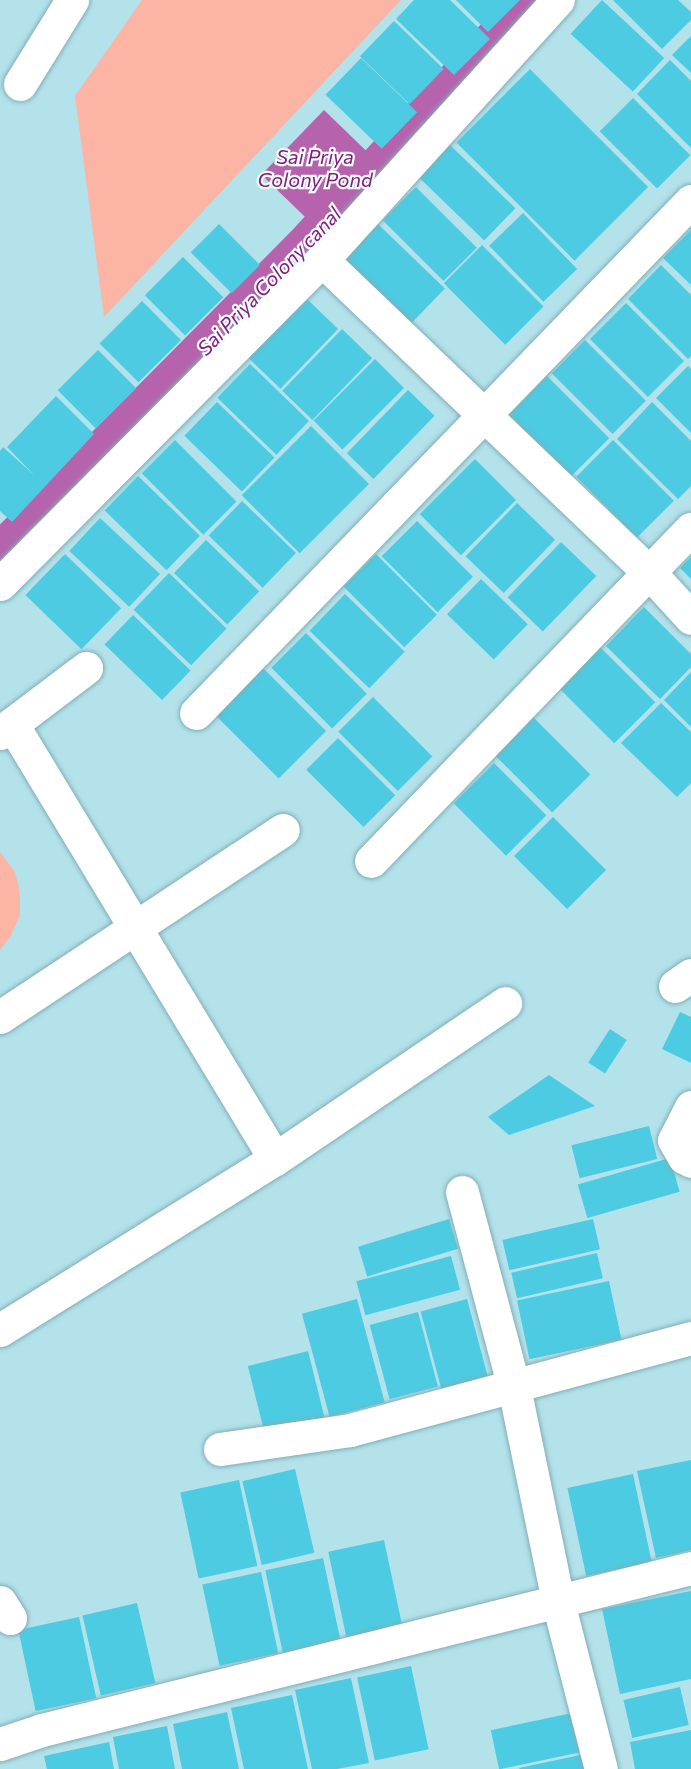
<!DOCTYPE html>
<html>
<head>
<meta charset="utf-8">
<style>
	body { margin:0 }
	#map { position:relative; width:691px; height:1769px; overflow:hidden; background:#b3e2eb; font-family:Commissioner,sans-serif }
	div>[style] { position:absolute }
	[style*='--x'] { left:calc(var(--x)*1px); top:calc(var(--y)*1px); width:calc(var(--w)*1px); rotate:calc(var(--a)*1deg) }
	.green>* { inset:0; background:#fcb4a5 }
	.water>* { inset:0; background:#b663ad; transform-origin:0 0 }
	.canal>* { height:40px; margin:-20px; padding:0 20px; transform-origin:20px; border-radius:20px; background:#b663ad }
	.building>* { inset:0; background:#4dcbe2; transform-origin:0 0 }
	.roads { filter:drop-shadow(0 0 2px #81aeb7) drop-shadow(0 0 2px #81aeb7) }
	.minor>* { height:33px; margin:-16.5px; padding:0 16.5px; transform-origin:16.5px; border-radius:16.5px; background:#fff }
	span { translate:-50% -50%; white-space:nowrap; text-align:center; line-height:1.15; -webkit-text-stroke:4.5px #f2fbfd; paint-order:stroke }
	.water-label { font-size:20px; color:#831c7b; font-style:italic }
</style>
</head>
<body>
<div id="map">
	<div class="green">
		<i style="clip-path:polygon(142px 0,401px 0,104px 317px,75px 96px)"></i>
		<i style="clip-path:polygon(0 852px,15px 872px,20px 893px,20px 915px,11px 936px,0 950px)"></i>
	</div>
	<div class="water">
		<i style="left:324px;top:110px;width:65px;height:90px;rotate:44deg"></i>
	</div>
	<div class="canal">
		<i style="--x:0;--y:553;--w:431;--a:-45.2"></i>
		<i style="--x:304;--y:247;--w:335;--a:-47.5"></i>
	</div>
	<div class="building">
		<i style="clip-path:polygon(414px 0,450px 0,490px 39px,454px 75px,396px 19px)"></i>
		<i style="clip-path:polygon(456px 0,520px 0,488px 32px)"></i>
		<i style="left:602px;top:0;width:85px;height:46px;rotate:43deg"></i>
		<i style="clip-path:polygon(613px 0,678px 0,691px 12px,691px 20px,662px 49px)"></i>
		<i style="left:394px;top:21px;width:69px;height:49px;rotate:44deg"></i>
		<i style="clip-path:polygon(691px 36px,691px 73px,672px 55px)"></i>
		<i style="left:361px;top:58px;width:78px;height:51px;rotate:44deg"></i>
		<i style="clip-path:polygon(670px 60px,691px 81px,691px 148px,637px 94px)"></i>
		<i style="left:530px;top:69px;width:167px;height:104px;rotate:45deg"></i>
		<i style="left:633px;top:98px;width:81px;height:47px;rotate:45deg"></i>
		<i style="left:450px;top:145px;width:91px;height:45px;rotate:44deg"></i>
		<i style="left:416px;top:187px;width:86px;height:47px;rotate:45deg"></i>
		<i style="left:523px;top:213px;width:78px;height:47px;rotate:46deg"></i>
		<i style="left:219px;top:224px;width:58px;height:40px;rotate:45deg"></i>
		<i style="left:378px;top:224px;width:93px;height:52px;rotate:44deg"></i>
		<i style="clip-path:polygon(691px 230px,691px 285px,663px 258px)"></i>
		<i style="left:482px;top:245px;width:87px;height:54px;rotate:45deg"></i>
		<i style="left:183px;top:257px;width:57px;height:54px;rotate:45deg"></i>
		<i style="clip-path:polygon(661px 265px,691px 295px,691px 356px,688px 359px,628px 299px)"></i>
		<i style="left:305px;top:297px;width:46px;height:83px;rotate:44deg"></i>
		<i style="left:142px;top:301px;width:55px;height:60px;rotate:45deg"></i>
		<i style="left:626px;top:303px;width:82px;height:51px;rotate:45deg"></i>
		<i style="left:342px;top:329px;width:42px;height:86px;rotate:44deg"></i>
		<i style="left:585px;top:340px;width:86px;height:47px;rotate:45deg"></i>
		<i style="left:98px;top:350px;width:54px;height:57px;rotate:45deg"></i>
		<i style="left:375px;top:359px;width:41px;height:87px;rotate:45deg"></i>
		<i style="left:250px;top:364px;width:82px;height:47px;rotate:44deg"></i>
		<i style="clip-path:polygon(688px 366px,691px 369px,691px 433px,656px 398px)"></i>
		<i style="left:547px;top:376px;width:88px;height:54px;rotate:45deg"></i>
		<i style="left:408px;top:390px;width:37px;height:88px;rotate:44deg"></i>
		<i style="clip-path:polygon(56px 396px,94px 434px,12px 522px,0 511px,0 451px,3px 447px,34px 475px,7px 447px)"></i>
		<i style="left:217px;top:402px;width:80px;height:47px;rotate:44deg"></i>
		<i style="clip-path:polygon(652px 402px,691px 441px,691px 486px,678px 499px,617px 439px)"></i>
		<i style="left:311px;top:426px;width:82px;height:98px;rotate:45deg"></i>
		<i style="left:175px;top:440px;width:87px;height:47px;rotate:45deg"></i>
		<i style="left:613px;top:440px;width:86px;height:52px;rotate:45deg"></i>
		<i style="left:475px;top:459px;width:58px;height:78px;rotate:45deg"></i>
		<i style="left:138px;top:476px;width:86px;height:48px;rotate:44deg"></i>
		<i style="left:242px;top:501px;width:75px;height:48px;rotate:44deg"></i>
		<i style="left:517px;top:503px;width:53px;height:74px;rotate:44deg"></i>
		<i style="left:100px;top:518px;width:82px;height:45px;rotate:43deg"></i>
		<i style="left:417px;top:521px;width:79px;height:50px;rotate:45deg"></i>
		<i style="left:206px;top:540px;width:74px;height:46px;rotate:44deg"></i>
		<i style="left:561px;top:542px;width:49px;height:77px;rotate:44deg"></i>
		<i style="left:65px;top:554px;width:78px;height:57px;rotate:44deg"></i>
		<i style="left:376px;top:554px;width:86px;height:46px;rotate:45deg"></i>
		<i style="clip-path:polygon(691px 557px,691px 579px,680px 568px)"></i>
		<i style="left:169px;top:573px;width:80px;height:51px;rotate:44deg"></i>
		<i style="left:481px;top:579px;width:65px;height:49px;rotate:44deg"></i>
		<i style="left:345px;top:594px;width:83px;height:51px;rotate:44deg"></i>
		<i style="clip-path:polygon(644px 607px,691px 654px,691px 667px,660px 699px,606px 646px)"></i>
		<i style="left:133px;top:615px;width:80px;height:41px;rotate:44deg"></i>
		<i style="left:306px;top:633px;width:86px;height:49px;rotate:45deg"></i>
		<i style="left:598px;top:645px;width:81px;height:58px;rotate:45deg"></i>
		<i style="left:261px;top:666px;width:92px;height:67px;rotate:45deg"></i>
		<i style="clip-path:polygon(691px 672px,691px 727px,664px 700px)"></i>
		<i style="left:373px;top:697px;width:84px;height:49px;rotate:45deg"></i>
		<i style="clip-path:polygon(661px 703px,691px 732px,691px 783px,677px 797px,621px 743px)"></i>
		<i style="left:531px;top:715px;width:84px;height:54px;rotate:45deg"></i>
		<i style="left:338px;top:738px;width:81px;height:45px;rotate:45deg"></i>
		<i style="left:494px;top:763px;width:74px;height:57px;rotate:45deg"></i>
		<i style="left:553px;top:817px;width:75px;height:55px;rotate:45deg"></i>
		<i style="clip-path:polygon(680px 1012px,691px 1017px,691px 1063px,662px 1049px)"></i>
		<i style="left:610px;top:1029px;width:20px;height:40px;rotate:33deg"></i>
		<i style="clip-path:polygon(549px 1075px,595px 1106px,509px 1135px,488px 1117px)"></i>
		<i style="left:649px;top:1126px;width:34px;height:80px;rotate:76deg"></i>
		<i style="left:670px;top:1158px;width:35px;height:96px;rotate:74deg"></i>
		<i style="left:449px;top:1219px;width:31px;height:95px;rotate:73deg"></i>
		<i style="left:593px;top:1219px;width:31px;height:93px;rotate:77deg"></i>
		<i style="left:597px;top:1253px;width:26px;height:88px;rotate:77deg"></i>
		<i style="left:451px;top:1256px;width:35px;height:98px;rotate:75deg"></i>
		<i style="left:609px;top:1281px;width:60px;height:94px;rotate:78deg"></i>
		<i style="left:357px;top:1299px;width:107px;height:57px;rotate:75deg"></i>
		<i style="left:467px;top:1299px;width:81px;height:48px;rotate:75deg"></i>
		<i style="left:418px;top:1312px;width:77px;height:50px;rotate:75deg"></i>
		<i style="left:308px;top:1351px;width:74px;height:62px;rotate:76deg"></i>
		<i style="clip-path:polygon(691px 1460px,691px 1550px,656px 1558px,637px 1471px)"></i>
		<i style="left:295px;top:1469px;width:86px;height:54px;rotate:77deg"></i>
		<i style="left:633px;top:1474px;width:90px;height:67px;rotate:78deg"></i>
		<i style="left:239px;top:1480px;width:88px;height:60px;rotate:78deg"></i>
		<i style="left:384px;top:1540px;width:87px;height:57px;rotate:78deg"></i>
		<i style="left:323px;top:1558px;width:84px;height:59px;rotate:78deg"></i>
		<i style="left:261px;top:1572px;width:83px;height:60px;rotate:78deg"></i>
		<i style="clip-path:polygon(691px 1591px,691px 1679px,620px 1694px,602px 1609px)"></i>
		<i style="left:137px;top:1603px;width:82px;height:56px;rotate:77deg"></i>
		<i style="left:79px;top:1617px;width:83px;height:62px;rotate:78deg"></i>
		<i style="left:411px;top:1666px;width:85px;height:55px;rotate:78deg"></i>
		<i style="clip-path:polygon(351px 1678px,369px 1763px,337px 1769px,312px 1769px,295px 1690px)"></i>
		<i style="left:680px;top:1687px;width:39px;height:58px;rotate:77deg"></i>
		<i style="clip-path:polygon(292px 1695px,308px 1769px,244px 1769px,231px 1708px)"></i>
		<i style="clip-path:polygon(227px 1712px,239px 1769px,182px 1769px,173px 1724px)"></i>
		<i style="left:572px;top:1713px;width:40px;height:83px;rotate:78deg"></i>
		<i style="clip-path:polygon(167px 1726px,175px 1769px,119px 1769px,113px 1737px)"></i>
		<i style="clip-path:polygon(691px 1730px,691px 1769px,635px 1769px,630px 1742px)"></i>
		<i style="clip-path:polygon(109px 1742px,114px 1769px,47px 1769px,44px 1756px)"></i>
		<i style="clip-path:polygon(585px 1754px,588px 1769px,520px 1769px,519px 1768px)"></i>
	</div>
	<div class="roads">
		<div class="minor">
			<i style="--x:20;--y:84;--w:99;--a:-58.2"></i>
			<i style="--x:322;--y:260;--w:452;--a:43.7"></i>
			<i style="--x:649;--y:572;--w:62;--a:47.6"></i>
			<i style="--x:0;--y:584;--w:457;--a:-45.2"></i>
			<i style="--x:322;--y:260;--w:351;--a:-47.8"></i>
			<i style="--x:196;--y:713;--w:712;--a:-45.97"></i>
			<i style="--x:12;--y:724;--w:508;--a:58.84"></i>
			<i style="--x:0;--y:733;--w:108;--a:-37.1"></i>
			<i style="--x:371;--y:861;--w:461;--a:-46.1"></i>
			<i style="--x:675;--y:986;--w:19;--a:-35"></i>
			<i style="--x:0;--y:1017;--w:339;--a:-33.5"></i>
			<i style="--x:691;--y:1107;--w:37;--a:117"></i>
			<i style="--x:674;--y:1140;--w:20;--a:60"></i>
			<i style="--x:684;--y:1157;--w:8;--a:30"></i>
			<i style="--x:462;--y:1192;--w:202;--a:75.1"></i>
			<i style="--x:514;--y:1387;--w:219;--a:78.4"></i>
			<i style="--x:558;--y:1602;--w:172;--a:75.6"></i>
			<i style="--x:0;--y:1330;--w:324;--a:-31.9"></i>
			<i style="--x:275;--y:1159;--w:278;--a:-34.1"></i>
			<i style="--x:220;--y:1449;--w:131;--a:-8.3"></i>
			<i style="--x:350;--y:1430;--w:353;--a:-15.1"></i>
			<i style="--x:0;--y:1602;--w:19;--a:58"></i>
			<i style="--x:0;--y:1744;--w:44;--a:-18.4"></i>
			<i style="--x:42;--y:1730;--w:669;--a:-14.02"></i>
		</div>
	</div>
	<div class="water-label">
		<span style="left:315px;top:168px">Sai Priya<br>Colony Pond</span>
		<span style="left:269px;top:281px;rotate:-46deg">Sai Priya Colony canal</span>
	</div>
</div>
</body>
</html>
